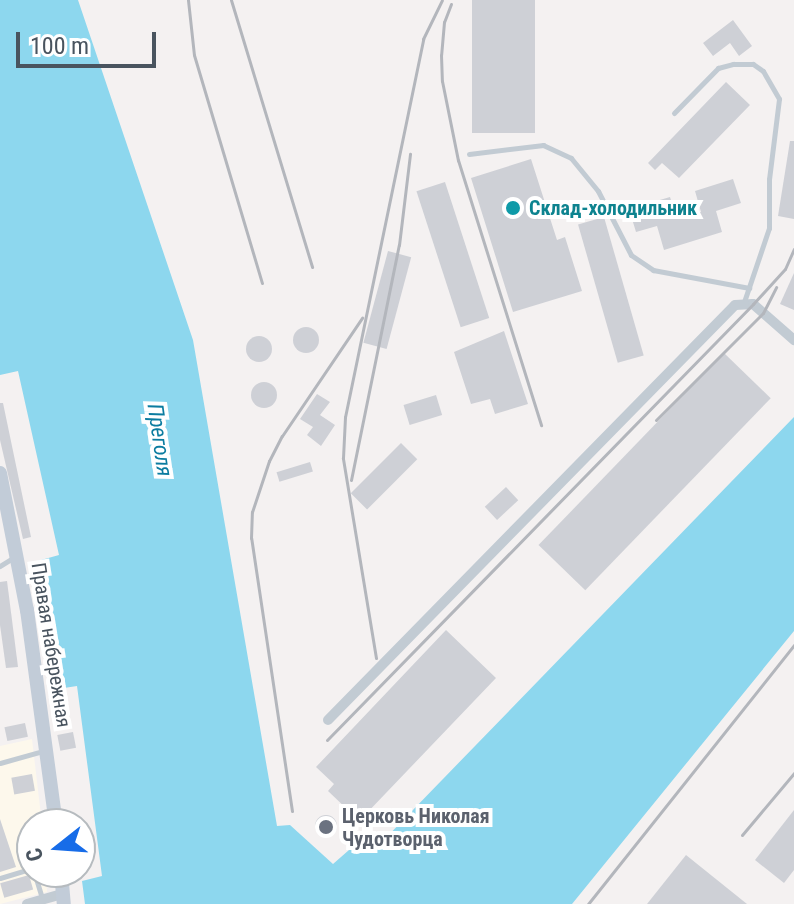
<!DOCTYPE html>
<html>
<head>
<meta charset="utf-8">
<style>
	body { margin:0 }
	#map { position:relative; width:794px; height:904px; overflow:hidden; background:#f4f1f1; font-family:"Roboto Condensed",sans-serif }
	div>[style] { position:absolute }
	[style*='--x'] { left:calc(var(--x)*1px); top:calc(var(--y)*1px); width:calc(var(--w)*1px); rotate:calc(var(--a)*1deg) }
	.commercial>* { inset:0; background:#fdf8ec }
	.water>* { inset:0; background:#8dd7ee }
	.building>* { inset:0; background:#ced0d6; transform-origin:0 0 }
	.round { border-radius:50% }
	.service>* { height:5px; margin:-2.5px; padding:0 2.5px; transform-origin:2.5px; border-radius:2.5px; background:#c2cbd3 }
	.minor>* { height:10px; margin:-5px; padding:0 5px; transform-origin:5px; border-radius:5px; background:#c2cbd3 }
	.secondary>* { height:14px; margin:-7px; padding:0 7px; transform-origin:7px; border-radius:7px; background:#c2ccd8 }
	.rail>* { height:3px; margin:-1.5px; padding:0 1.5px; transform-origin:1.5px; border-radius:1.5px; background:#b3b6bc }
	.dots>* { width:22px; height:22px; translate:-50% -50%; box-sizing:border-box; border:4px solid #fff; border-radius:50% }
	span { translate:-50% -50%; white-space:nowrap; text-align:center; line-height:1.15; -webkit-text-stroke:8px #fff; paint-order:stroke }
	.culture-label { font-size:20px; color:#0d838f; font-weight:700 }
	.left { translate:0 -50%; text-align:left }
	.street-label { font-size:20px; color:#49545f }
	.worship-label { font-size:20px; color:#5b616d; font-weight:700 }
	.water-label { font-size:22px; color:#0b7ca0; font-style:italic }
	.north { position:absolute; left:16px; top:808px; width:80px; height:80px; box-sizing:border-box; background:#fff; border:2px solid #b6bbbf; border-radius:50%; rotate:253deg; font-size:22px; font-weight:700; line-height:32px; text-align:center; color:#49545f }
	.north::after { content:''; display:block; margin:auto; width:28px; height:36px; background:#176ce8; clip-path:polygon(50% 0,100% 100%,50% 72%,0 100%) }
	.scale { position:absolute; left:16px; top:32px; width:140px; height:36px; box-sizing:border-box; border:4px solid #49545f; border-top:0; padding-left:10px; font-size:24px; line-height:28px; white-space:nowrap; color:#49545f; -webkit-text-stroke:6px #fff; paint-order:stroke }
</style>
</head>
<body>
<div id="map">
	<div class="commercial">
		<i style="clip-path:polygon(32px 739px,42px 824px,32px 824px,32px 872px,46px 872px,47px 892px,0 904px,0 746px)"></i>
	</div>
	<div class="water">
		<i style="clip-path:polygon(0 0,78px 0,193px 340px,277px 826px,290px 825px,333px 864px,365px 836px,378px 846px,794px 417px,794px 631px,572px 904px,85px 904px,82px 881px,102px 876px,77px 686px,51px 690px,37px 613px,34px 562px,59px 555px,18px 371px,0 375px)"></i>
	</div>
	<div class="building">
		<i style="left:472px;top:0;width:63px;height:133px"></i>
		<i style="clip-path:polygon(733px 20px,752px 46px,739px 56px,730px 43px,713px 56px,703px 43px)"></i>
		<i style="clip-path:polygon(726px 82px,750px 105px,679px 178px,662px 163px,655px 170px,648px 163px)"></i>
		<i style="clip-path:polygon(790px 141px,794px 141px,794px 219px,778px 216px)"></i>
		<i style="clip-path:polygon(531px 159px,557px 240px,565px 237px,582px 291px,513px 312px,471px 178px)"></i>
		<i style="clip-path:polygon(733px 179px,741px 203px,716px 211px,722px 232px,664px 250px,657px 226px,636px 232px,629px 209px,670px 197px,677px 219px,701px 212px,695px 191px)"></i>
		<i style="left:445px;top:182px;width:143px;height:30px;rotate:72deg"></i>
		<i style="left:604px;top:217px;width:144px;height:27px;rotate:74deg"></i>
		<i style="left:388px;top:251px;width:24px;height:95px;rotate:15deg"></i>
		<i style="clip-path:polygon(794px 273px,794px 310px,780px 304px)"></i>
		<i class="round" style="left:293px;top:327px;width:26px;height:26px"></i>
		<i style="clip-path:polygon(504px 331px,528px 404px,495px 414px,490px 399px,471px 404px,454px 352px)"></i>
		<i class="round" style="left:246px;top:336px;width:26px;height:26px"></i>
		<i style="left:724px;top:353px;width:65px;height:267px;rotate:44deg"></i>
		<i class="round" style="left:251px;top:382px;width:26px;height:26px"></i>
		<i style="clip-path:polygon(317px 394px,330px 402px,320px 415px,335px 425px,321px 446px,307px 435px,313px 427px,300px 419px)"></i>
		<i style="left:436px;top:395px;width:21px;height:34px;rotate:73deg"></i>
		<i style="clip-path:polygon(0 403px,3px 403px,31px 537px,23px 539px,0 440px)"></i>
		<i style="left:401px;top:443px;width:23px;height:71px;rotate:45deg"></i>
		<i style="left:310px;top:462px;width:10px;height:35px;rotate:73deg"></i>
		<i style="left:506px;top:487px;width:18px;height:29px;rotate:47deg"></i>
		<i style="clip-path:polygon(7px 581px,18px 667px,6px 668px,0 625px,0 582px)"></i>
		<i style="clip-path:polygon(446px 630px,496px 678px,364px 816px,354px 806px,349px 811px,328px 791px,334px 784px,316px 767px)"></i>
		<i style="left:25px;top:723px;width:14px;height:21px;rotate:78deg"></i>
		<i style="left:73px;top:732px;width:16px;height:16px;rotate:79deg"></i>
		<i style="left:32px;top:774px;width:17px;height:21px;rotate:80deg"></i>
		<i style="clip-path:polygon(794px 810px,794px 870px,784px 883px,755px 860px)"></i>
		<i class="round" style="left:315px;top:815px;width:22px;height:22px"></i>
		<i style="clip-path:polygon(0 819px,16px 867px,0 872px)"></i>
		<i style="clip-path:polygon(686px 855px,747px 904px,647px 904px)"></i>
		<i style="left:29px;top:875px;width:15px;height:30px;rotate:74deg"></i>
	</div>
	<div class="service">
		<i style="--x:674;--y:113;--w:63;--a:-45.6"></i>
		<i style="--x:718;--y:68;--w:16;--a:-15"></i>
		<i style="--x:733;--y:64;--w:20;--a:0"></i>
		<i style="--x:753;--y:64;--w:12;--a:35"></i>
		<i style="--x:763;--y:71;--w:32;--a:60"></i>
		<i style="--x:779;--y:99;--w:81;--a:97.1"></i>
		<i style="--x:769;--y:179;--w:49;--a:90"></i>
		<i style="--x:769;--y:228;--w:78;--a:108.7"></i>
		<i style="--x:469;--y:154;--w:75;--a:-6.9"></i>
		<i style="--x:543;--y:145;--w:31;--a:25"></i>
		<i style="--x:571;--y:158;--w:43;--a:50.7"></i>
		<i style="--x:598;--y:191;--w:72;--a:62.7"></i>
		<i style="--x:631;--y:255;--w:27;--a:34"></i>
		<i style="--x:653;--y:270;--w:98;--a:10.6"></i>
		<i style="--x:0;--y:566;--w:19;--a:-32"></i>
		<i style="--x:0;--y:763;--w:45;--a:-15.6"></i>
		<i style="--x:34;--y:872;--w:27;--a:73"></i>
		<i style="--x:0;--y:878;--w:34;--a:-17"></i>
	</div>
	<div class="minor">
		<i style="--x:328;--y:720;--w:581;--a:-45.56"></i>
		<i style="--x:735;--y:305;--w:18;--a:-3"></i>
		<i style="--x:753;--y:304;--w:55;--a:41.3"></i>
		<i style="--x:27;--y:904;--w:36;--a:-16"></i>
	</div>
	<div class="secondary">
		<i style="--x:0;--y:473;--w:140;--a:78.9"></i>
		<i style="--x:27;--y:610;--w:216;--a:82.3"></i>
		<i style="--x:61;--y:872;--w:32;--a:85"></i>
	</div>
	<div class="rail">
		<i style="--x:188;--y:0;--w:55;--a:83.8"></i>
		<i style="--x:194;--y:55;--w:238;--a:73.4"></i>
		<i style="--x:231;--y:0;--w:279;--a:73.1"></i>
		<i style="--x:451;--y:4;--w:19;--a:111"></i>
		<i style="--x:444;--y:22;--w:33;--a:95"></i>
		<i style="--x:441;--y:55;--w:26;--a:88"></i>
		<i style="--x:442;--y:81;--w:81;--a:78.6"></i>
		<i style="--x:458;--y:160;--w:278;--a:72.6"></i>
		<i style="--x:656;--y:420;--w:151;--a:-45"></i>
		<i style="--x:763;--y:313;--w:29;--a:-63"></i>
		<i style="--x:351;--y:480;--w:240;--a:-78.5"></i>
		<i style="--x:399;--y:245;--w:92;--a:-83.1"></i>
		<i style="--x:376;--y:658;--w:203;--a:-99.4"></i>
		<i style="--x:343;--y:458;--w:41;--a:-87.2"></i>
		<i style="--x:345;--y:417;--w:386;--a:-78.3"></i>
		<i style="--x:423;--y:39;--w:43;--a:-64"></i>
		<i style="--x:327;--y:740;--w:610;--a:-45.66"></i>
		<i style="--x:753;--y:304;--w:47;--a:-47.6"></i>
		<i style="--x:785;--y:269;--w:22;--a:-66"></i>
		<i style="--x:292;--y:811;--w:276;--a:-98.5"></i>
		<i style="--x:251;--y:538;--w:26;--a:-88"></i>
		<i style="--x:252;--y:512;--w:54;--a:-71.6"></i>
		<i style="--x:269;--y:461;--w:28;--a:-63"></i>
		<i style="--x:282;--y:436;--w:143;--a:-55.9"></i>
		<i style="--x:742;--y:835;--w:81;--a:-50"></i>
		<i style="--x:588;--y:904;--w:331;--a:-51.5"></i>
	</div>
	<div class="dots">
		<i style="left:513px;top:208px;background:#0f9aa8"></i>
		<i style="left:326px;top:827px;background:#6b7280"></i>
	</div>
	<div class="culture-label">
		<span class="left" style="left:529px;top:208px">Склад-холодильник</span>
	</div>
	<div class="street-label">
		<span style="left:51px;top:645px;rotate:81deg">Правая набережная</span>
	</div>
	<div class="worship-label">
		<span class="left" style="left:342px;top:828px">Церковь Николая<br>Чудотворца</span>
	</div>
	<div class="water-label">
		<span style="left:160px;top:440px;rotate:82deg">Преголя</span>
	</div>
	<div class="north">С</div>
	<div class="scale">100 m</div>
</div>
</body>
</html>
